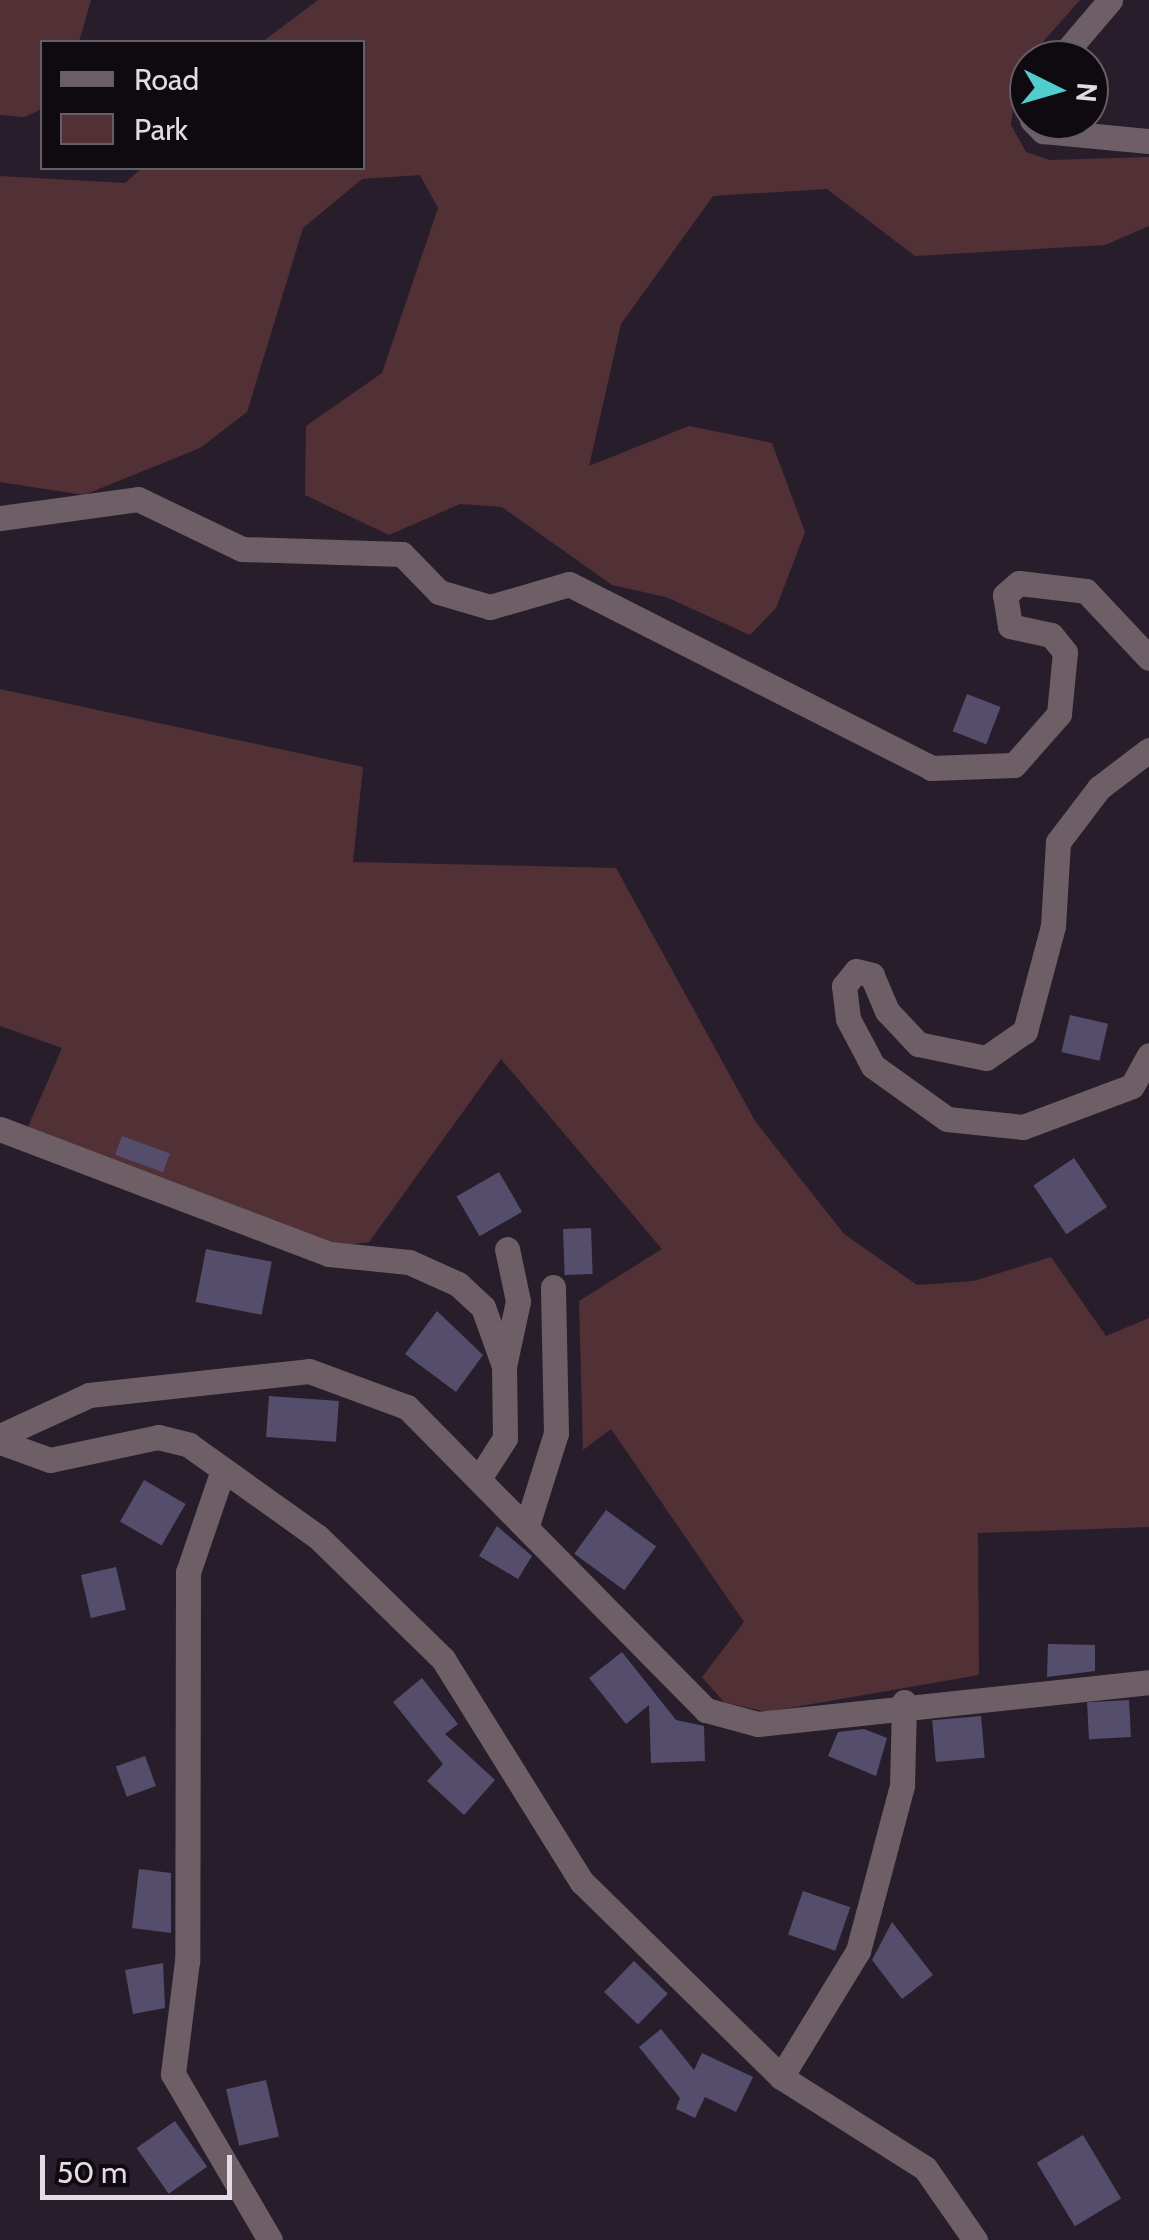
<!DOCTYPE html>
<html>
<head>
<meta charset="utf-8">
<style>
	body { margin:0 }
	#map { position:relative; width:1149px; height:2240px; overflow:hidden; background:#281e2b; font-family:Cabin,sans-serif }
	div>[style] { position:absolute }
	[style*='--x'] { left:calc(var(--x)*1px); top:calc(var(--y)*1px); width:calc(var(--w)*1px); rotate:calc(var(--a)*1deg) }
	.green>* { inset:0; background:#523136 }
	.building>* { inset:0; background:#554d6c; transform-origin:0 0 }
	.minor>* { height:25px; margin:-12.5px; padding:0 12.5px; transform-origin:12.5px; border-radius:12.5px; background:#6e5f67 }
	span { translate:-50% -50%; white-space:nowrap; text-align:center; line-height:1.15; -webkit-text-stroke:9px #0f0a0f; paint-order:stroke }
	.legend { position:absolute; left:40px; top:40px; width:325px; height:130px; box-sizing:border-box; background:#0f0a0f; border:2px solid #645e65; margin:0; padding:12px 18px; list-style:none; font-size:30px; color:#e3dce5 }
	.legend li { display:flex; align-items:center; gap:20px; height:50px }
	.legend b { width:50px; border:2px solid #645e65 }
	.north { position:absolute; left:1009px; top:40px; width:100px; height:100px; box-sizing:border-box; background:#0f0a0f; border:2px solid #645e65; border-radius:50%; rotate:95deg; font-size:28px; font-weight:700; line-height:40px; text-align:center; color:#e3dce5 }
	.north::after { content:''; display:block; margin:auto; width:35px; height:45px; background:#52cdcd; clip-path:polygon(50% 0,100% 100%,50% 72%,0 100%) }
	.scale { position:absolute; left:40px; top:2155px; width:192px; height:45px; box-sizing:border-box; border:5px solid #e3dce5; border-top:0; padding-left:12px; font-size:30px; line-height:35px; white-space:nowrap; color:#e3dce5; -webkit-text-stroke:8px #0f0a0f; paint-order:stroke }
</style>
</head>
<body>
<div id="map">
	<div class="green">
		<i style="clip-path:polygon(0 0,91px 0,79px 42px,42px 42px,42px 109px,24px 117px,0 115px)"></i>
		<i style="clip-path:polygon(318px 0,1080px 0,1017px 71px,1011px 125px,1026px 152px,1050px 160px,1149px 157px,1149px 226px,1105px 245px,915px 256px,827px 189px,713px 196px,621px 324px,589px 466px,689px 426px,772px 443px,805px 532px,776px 608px,750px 635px,666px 597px,612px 585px,502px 507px,460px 504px,389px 535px,305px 495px,306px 426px,382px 373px,438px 208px,420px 175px,362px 179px,303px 228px,247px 412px,200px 448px,84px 495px,0 482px,0 176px,125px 183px,142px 168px,362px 168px,362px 42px,262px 42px)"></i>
		<i style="clip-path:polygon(0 689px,363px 767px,353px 862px,616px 868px,755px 1121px,844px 1234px,917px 1285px,974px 1281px,1051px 1257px,1106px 1336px,1149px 1318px,1149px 1527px,978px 1533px,979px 1675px,766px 1712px,724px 1702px,702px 1677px,744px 1622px,611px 1429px,583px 1450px,579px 1301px,662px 1249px,501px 1059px,369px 1242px,331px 1247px,27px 1129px,62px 1048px,0 1026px)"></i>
	</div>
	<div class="building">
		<i style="left:967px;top:694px;width:36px;height:40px;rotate:21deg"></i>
		<i style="left:1070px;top:1015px;width:39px;height:38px;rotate:13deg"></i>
		<i style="left:122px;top:1136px;width:51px;height:20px;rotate:20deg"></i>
		<i style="left:1074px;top:1158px;width:59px;height:49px;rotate:56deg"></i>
		<i style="left:499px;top:1172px;width:46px;height:49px;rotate:60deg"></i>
		<i style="left:591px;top:1228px;width:46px;height:28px;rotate:88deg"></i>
		<i style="left:206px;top:1249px;width:67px;height:54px;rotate:11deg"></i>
		<i style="clip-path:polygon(437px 1311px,483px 1355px,456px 1392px,405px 1354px)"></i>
		<i style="left:269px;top:1396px;width:70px;height:41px;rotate:4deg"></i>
		<i style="left:144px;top:1480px;width:48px;height:48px;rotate:30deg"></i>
		<i style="left:606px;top:1510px;width:62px;height:54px;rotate:36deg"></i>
		<i style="clip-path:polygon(497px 1526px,532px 1556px,518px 1579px,479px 1556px)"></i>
		<i style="left:116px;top:1567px;width:44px;height:36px;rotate:77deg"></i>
		<i style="clip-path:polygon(1048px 1644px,1095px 1645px,1095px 1671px,1047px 1677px)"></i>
		<i style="clip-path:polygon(622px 1652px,676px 1720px,704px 1726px,705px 1761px,651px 1763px,649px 1705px,626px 1724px,589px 1678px)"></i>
		<i style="clip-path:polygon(422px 1678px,458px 1724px,445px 1734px,495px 1780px,464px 1815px,427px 1781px,443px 1764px,393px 1702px)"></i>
		<i style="left:1129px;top:1700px;width:37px;height:42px;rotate:87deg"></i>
		<i style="left:981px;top:1716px;width:42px;height:49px;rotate:85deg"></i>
		<i style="clip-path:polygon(864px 1729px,887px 1738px,876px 1776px,828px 1756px,838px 1732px)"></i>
		<i style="left:145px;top:1756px;width:32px;height:31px;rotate:70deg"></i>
		<i style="clip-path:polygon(139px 1869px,171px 1873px,171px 1933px,132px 1928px)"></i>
		<i style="left:803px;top:1891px;width:50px;height:46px;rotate:19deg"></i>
		<i style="clip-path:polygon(892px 1922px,933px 1975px,902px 1999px,872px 1960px)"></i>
		<i style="left:634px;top:1961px;width:47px;height:43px;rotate:44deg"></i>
		<i style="clip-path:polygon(163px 1963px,165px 2008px,133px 2014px,125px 1970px)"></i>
		<i style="clip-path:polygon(661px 2029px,694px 2070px,702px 2053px,753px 2077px,736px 2112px,705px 2097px,695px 2118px,676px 2109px,680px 2098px,639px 2047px)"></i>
		<i style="left:266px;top:2080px;width:58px;height:41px;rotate:77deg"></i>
		<i style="left:175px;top:2121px;width:56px;height:47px;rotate:55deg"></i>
		<i style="left:1083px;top:2135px;width:74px;height:54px;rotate:59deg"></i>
	</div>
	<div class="minor">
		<i style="--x:1059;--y:60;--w:79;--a:-49.6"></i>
		<i style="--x:1029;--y:94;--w:12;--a:90"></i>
		<i style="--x:1032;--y:120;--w:16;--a:45"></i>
		<i style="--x:1043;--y:131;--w:106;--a:5.4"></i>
		<i style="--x:0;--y:518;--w:139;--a:-7.8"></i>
		<i style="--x:138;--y:499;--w:115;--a:25.7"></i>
		<i style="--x:242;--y:549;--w:160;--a:1.8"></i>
		<i style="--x:402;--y:554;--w:53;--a:45.8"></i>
		<i style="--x:439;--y:592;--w:53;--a:16.4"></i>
		<i style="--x:490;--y:607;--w:82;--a:-16.2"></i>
		<i style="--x:569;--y:584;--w:406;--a:26.9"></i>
		<i style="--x:931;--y:768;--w:83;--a:-2.1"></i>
		<i style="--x:1014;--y:765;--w:68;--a:-48.6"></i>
		<i style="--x:1059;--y:714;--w:62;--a:-84.5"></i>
		<i style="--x:1065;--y:652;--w:22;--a:-129"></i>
		<i style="--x:1051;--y:635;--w:42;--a:-167.6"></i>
		<i style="--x:1010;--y:626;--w:31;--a:-99"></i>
		<i style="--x:1005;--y:595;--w:18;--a:-41"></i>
		<i style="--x:1019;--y:583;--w:67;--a:6.8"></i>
		<i style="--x:1086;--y:591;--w:92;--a:46.8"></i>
		<i style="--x:1149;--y:750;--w:63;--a:142.8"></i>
		<i style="--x:1099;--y:788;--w:68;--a:127.2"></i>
		<i style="--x:1058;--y:842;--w:84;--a:93.4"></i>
		<i style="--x:1053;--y:926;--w:109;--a:104.9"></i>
		<i style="--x:1025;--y:1031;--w:47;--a:145.3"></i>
		<i style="--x:986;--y:1058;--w:69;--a:-168.4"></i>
		<i style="--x:918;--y:1044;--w:45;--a:-133.2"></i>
		<i style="--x:887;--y:1011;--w:39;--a:-113"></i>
		<i style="--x:872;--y:975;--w:16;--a:-166"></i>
		<i style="--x:856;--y:971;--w:19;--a:129"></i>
		<i style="--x:844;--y:986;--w:33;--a:83"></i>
		<i style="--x:848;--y:1019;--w:53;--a:62"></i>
		<i style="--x:873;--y:1066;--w:91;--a:35.6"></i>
		<i style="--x:947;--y:1119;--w:76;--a:6"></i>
		<i style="--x:1023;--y:1127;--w:116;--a:-20.6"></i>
		<i style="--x:1132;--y:1086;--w:35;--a:-61"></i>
		<i style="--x:0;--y:1129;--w:352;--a:20.8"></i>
		<i style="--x:329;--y:1254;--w:80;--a:5.7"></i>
		<i style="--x:409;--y:1262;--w:54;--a:24.2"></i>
		<i style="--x:458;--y:1284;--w:34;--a:43"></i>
		<i style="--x:483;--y:1307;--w:63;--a:70.4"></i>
		<i style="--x:504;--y:1366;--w:72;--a:89.2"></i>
		<i style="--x:505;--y:1438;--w:43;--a:122.6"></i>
		<i style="--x:504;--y:1366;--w:66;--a:-77.8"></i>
		<i style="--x:518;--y:1301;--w:53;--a:-101.9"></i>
		<i style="--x:0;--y:1436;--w:98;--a:-24.7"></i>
		<i style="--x:89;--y:1395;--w:221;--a:-6.2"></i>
		<i style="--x:309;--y:1371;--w:104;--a:20.2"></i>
		<i style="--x:407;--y:1407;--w:426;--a:45.4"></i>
		<i style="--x:706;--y:1710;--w:54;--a:15.1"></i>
		<i style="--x:758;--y:1724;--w:393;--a:-6.1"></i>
		<i style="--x:0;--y:1442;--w:53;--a:19.8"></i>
		<i style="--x:50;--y:1460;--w:110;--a:-12"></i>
		<i style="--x:158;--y:1437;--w:32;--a:14"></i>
		<i style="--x:189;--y:1445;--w:158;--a:35.5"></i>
		<i style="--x:318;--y:1537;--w:175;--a:44.3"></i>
		<i style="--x:443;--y:1659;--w:263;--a:58.1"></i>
		<i style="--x:582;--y:1882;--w:279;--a:44.4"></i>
		<i style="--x:781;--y:2077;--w:170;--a:32.3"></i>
		<i style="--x:925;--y:2168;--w:88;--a:55.2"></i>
		<i style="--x:223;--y:1470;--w:108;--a:108.9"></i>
		<i style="--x:188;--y:1572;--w:389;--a:90.1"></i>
		<i style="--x:187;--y:1961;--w:114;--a:97.1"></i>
		<i style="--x:173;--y:2074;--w:192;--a:59.7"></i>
		<i style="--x:528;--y:1522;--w:93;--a:-72.5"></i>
		<i style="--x:556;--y:1433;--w:146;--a:-91.2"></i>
		<i style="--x:781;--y:2077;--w:148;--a:-58.6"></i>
		<i style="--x:858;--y:1951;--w:171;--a:-75.1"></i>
		<i style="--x:902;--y:1786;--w:84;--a:-88.6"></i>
	</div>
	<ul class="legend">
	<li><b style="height:12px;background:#6e5f67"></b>Road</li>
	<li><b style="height:28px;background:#523136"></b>Park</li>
	</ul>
	<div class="north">N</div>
	<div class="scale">50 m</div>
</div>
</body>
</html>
